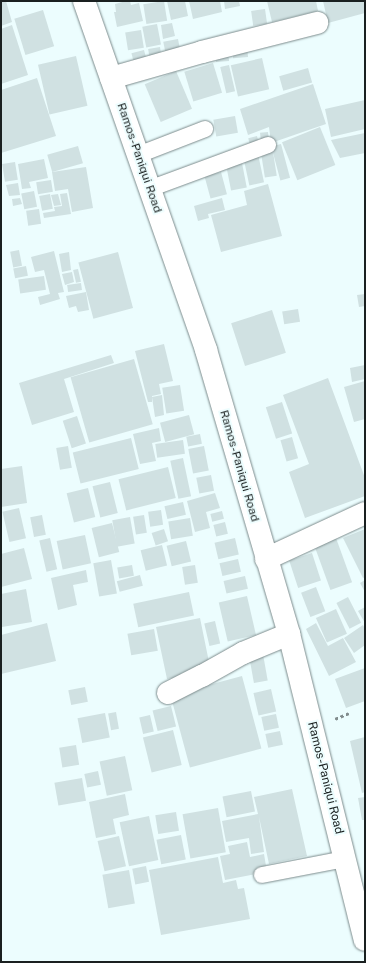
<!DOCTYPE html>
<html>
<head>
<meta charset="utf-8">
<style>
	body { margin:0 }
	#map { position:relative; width:366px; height:963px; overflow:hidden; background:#ecfdfe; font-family:"Public Sans",sans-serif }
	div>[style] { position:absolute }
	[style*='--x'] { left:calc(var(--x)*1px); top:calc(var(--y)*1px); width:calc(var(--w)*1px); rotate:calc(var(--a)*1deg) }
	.building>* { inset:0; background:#d0e1e2; transform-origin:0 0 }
	.path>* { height:2.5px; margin-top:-1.25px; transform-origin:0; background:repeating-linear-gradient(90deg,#818c8d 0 3px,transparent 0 6px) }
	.roads { filter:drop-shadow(0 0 1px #7c8b8c) drop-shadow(0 0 1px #7c8b8c) }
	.service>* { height:16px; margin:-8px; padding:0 8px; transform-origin:8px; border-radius:8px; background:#fff }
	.minor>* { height:22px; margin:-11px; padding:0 11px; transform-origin:11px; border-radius:11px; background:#fff }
	.tertiary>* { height:22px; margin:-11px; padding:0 11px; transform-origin:11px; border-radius:11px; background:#fff }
	.secondary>* { height:22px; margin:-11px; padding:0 11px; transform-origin:11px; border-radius:11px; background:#fff }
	span { translate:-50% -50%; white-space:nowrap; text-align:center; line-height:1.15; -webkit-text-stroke:4px #ecfdfe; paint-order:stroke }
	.street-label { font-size:12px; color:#1a2020 }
	.frame { position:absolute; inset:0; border:2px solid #1a2020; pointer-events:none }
</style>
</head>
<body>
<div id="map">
	<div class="building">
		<i style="clip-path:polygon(1px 1px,6px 1px,12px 22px,1px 26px)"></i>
		<i style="clip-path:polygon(126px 1px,130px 1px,131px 5px,139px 3px,143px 21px,117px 27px,114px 12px,116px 12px,115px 4px)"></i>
		<i style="left:164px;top:1px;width:20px;height:21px;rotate:81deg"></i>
		<i style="clip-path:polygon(167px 1px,185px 1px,188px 16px,171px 20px)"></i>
		<i style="clip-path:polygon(189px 1px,220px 1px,222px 12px,193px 19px)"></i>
		<i style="clip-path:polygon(224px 1px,239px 1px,240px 6px,225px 9px)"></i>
		<i style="clip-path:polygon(267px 1px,316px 1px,318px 11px,272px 22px)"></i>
		<i style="clip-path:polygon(323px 1px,365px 1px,365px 13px,328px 23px)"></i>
		<i style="left:265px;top:9px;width:15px;height:14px;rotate:82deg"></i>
		<i style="left:43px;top:10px;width:38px;height:30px;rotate:73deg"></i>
		<i style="clip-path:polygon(172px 23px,175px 36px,163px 39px,161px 25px)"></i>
		<i style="left:157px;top:24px;width:21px;height:15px;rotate:79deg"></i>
		<i style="clip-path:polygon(12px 25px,28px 75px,1px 84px,1px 29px)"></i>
		<i style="left:141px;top:30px;width:18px;height:16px;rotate:81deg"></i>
		<i style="left:178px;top:39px;width:15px;height:15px;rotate:79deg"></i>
		<i style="left:247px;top:45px;width:12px;height:15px;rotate:85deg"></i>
		<i style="left:160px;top:47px;width:13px;height:12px;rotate:81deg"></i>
		<i style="left:228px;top:49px;width:12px;height:13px;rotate:85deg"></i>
		<i style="left:144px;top:50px;width:11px;height:13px;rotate:75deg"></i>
		<i style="left:76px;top:56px;width:51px;height:39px;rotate:77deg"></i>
		<i style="left:262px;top:58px;width:32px;height:32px;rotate:77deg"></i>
		<i style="left:213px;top:63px;width:31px;height:30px;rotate:73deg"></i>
		<i style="left:229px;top:65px;width:27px;height:9px;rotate:77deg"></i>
		<i style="left:308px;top:68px;width:15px;height:30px;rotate:74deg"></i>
		<i style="left:176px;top:71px;width:41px;height:34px;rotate:67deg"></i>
		<i style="clip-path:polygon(37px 78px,56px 136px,1px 153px,1px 90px)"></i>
		<i style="clip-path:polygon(313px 84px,326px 124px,271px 143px,269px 127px,248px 135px,240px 109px)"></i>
		<i style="clip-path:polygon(365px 100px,365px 129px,331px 137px,325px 109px)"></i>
		<i style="left:235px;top:116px;width:17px;height:22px;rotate:80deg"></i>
		<i style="left:320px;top:127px;width:41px;height:41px;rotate:68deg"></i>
		<i style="left:268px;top:132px;width:9px;height:8px;rotate:84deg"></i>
		<i style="clip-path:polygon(365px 133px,365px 153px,340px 158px,331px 140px)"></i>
		<i style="left:257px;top:136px;width:8px;height:9px;rotate:76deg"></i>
		<i style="left:281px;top:144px;width:35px;height:10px;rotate:75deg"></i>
		<i style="left:78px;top:146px;width:18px;height:32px;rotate:74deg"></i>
		<i style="left:273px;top:152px;width:24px;height:12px;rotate:81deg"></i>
		<i style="left:258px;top:154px;width:29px;height:15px;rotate:78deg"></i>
		<i style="clip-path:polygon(44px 159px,48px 178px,29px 182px,31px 188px,22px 189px,18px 164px)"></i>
		<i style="left:15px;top:162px;width:18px;height:13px;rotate:81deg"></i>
		<i style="left:242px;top:163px;width:25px;height:16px;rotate:79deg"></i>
		<i style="clip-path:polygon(86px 167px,93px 208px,72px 212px,68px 189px,55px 191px,52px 172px)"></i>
		<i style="left:221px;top:172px;width:23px;height:17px;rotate:75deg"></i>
		<i style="left:51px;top:180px;width:12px;height:15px;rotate:81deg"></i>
		<i style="clip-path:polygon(18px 183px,20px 195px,9px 196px,6px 185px)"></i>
		<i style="clip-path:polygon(268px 184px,282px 236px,221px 252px,211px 215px,247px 205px,244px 191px)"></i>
		<i style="left:34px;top:191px;width:16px;height:13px;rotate:79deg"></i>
		<i style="clip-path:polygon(67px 193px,71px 214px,44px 218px,43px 213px,55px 211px,54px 207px,62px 206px,60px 194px)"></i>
		<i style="left:50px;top:194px;width:15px;height:11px;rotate:79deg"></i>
		<i style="clip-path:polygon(58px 194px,61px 205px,54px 206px,51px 195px)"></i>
		<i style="clip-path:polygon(20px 198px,22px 204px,13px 206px,12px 199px)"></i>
		<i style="clip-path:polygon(222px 198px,225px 210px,208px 214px,209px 218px,198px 221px,194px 206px)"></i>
		<i style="left:39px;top:209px;width:15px;height:13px;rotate:82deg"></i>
		<i style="left:19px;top:250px;width:16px;height:9px;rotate:79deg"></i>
		<i style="clip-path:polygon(54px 251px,64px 292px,58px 293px,60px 299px,40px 305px,38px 297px,50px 294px,44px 270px,35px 272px,31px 257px)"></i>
		<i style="clip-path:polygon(69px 252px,71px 270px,62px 272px,59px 254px)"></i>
		<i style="left:118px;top:252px;width:58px;height:41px;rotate:75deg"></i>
		<i style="left:26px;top:266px;width:10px;height:13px;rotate:79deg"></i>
		<i style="left:78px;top:269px;width:13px;height:5px;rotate:77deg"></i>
		<i style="clip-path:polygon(72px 272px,74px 282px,65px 285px,62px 274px)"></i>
		<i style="left:44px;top:276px;width:14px;height:26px;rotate:82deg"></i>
		<i style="left:81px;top:283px;width:7px;height:14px;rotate:82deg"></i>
		<i style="clip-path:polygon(86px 292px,89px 310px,78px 312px,76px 306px,69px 308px,66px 296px)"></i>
		<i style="clip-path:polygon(365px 294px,365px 306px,359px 307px,357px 295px)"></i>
		<i style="left:298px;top:309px;width:13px;height:16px;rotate:81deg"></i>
		<i style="left:272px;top:310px;width:45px;height:43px;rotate:72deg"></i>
		<i style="clip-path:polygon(164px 344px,173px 381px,159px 384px,161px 394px,152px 396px,152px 402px,148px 402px,135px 351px)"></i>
		<i style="clip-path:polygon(111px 355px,114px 363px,64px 379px,74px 412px,32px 425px,19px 383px)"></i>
		<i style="left:134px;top:359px;width:68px;height:66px;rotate:74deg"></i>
		<i style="clip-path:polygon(365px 365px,365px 379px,352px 382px,350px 368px)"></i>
		<i style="clip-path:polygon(328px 378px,365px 478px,365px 496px,305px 518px,289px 472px,309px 464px,283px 395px)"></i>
		<i style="clip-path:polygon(365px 381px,365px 419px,354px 422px,344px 387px)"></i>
		<i style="left:180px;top:385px;width:26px;height:18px;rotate:81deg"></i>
		<i style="clip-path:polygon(162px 395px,164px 415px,155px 417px,152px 397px)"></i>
		<i style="left:282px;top:402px;width:33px;height:17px;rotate:72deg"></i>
		<i style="left:189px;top:415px;width:20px;height:30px;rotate:75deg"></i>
		<i style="left:77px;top:416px;width:29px;height:15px;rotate:72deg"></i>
		<i style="clip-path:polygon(159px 428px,161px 441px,152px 443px,156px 461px,140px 464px,133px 434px)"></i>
		<i style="left:200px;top:434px;width:10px;height:14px;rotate:79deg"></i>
		<i style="left:292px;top:437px;width:22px;height:12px;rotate:74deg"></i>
		<i style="left:131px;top:438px;width:32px;height:60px;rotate:76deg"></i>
		<i style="left:183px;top:440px;width:14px;height:28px;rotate:82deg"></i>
		<i style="left:68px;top:446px;width:22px;height:12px;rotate:80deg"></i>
		<i style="left:204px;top:446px;width:25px;height:16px;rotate:79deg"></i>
		<i style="left:183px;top:458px;width:39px;height:13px;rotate:78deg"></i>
		<i style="clip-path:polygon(22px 466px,27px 503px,1px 507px,1px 469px)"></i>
		<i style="left:168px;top:467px;width:32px;height:51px;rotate:76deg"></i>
		<i style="left:211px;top:475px;width:16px;height:15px;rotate:79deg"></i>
		<i style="left:110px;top:482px;width:32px;height:18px;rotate:76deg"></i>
		<i style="left:88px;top:488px;width:30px;height:22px;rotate:76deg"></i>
		<i style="clip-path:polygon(215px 493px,220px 508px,206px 512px,210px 528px,195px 532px,187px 501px)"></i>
		<i style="left:183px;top:502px;width:13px;height:19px;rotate:77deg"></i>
		<i style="left:19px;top:508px;width:31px;height:17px;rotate:77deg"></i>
		<i style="left:161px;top:510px;width:15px;height:13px;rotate:82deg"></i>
		<i style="left:222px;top:511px;width:8px;height:12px;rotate:76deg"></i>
		<i style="left:42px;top:515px;width:20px;height:12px;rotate:79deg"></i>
		<i style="left:144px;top:515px;width:18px;height:11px;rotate:81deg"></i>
		<i style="left:130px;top:517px;width:27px;height:18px;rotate:80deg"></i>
		<i style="left:190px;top:518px;width:18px;height:22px;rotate:81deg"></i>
		<i style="left:225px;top:522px;width:12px;height:12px;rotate:76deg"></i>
		<i style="left:112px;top:523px;width:30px;height:21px;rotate:76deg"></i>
		<i style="left:164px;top:529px;width:13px;height:13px;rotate:72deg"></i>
		<i style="clip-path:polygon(365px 529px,365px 577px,363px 578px,343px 538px)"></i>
		<i style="left:85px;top:535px;width:29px;height:29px;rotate:78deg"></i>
		<i style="left:50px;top:538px;width:32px;height:11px;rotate:77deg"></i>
		<i style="left:235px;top:538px;width:17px;height:21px;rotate:77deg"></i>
		<i style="left:336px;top:538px;width:47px;height:23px;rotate:70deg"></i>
		<i style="left:186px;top:541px;width:21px;height:20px;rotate:76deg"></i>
		<i style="left:162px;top:545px;width:21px;height:22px;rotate:76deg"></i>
		<i style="clip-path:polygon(24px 548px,32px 579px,1px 587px,1px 554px)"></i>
		<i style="left:312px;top:553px;width:29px;height:24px;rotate:72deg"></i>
		<i style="left:238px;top:559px;width:13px;height:19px;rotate:77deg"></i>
		<i style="left:111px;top:560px;width:34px;height:18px;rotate:80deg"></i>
		<i style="left:132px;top:565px;width:11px;height:15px;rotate:80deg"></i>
		<i style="left:195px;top:565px;width:18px;height:13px;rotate:81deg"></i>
		<i style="clip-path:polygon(86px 570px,88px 582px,73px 585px,77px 605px,58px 610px,51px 578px)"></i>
		<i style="left:140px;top:575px;width:11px;height:24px;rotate:75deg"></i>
		<i style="left:245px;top:576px;width:13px;height:22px;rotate:77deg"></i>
		<i style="clip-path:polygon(365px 580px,365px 592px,360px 583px)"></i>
		<i style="left:316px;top:587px;width:26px;height:16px;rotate:69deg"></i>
		<i style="clip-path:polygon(26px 589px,32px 622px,2px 627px,1px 594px)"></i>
		<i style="left:189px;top:592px;width:24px;height:57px;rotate:78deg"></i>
		<i style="left:247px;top:596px;width:40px;height:29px;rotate:77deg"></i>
		<i style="left:348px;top:597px;width:29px;height:13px;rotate:63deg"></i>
		<i style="clip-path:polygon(365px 607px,365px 623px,358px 611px)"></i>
		<i style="left:336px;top:609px;width:27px;height:22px;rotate:66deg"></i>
		<i style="clip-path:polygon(200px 618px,210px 667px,181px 673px,182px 676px,167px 679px,156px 627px)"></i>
		<i style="left:215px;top:621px;width:23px;height:11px;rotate:77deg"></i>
		<i style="clip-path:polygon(47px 623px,56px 661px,1px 674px,1px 635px)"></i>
		<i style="clip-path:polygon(316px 623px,328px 646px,343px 638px,356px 662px,329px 676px,306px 629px)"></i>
		<i style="clip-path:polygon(363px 625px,365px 629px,365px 645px,354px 653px,344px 638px)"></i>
		<i style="left:154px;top:629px;width:22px;height:27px;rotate:80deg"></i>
		<i style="left:263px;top:654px;width:27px;height:14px;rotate:80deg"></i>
		<i style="clip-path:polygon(365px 668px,365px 701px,346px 708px,335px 679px)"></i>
		<i style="left:242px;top:676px;width:75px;height:74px;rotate:75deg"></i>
		<i style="left:85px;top:687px;width:15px;height:17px;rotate:79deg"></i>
		<i style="left:271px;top:689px;width:23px;height:18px;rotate:77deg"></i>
		<i style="left:171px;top:706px;width:21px;height:19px;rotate:76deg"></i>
		<i style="left:116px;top:712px;width:17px;height:8px;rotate:80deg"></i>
		<i style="left:105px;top:713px;width:25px;height:28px;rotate:79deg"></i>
		<i style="left:276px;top:714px;width:14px;height:15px;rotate:78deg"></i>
		<i style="left:150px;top:715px;width:17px;height:11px;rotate:77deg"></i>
		<i style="left:173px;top:730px;width:36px;height:31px;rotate:76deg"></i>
		<i style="left:280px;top:731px;width:14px;height:15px;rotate:78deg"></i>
		<i style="clip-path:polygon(365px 737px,365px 792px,362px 793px,350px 741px)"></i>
		<i style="left:76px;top:745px;width:20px;height:17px;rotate:81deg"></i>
		<i style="left:125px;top:756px;width:35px;height:26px;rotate:78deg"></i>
		<i style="left:98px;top:771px;width:14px;height:14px;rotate:78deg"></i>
		<i style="left:82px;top:778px;width:23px;height:28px;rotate:80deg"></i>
		<i style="clip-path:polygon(292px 789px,307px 856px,269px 864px,259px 817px,264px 852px,251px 854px,249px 838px,226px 842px,222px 821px,258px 814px,254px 797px)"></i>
		<i style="left:251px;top:791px;width:21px;height:29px;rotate:79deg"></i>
		<i style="clip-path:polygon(125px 794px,129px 815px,113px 819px,116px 834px,96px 838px,89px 802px)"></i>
		<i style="clip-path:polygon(365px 797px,365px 820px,362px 820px,358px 798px)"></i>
		<i style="left:218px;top:808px;width:45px;height:36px;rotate:80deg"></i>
		<i style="left:176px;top:812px;width:19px;height:21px;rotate:81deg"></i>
		<i style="left:149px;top:816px;width:45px;height:30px;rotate:78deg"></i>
		<i style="left:181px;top:835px;width:25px;height:25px;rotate:79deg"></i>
		<i style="left:119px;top:836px;width:31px;height:22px;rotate:77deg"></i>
		<i style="clip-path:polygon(247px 842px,250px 857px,264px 854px,267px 872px,225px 880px,220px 856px,230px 854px,228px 846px)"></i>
		<i style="clip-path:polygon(218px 857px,223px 883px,236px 880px,238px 889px,244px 888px,250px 919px,161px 935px,149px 870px)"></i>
		<i style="left:146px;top:866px;width:16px;height:14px;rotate:79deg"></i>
		<i style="left:129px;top:870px;width:34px;height:27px;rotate:80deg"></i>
	</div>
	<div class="path">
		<i style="--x:335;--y:719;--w:15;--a:-23"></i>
	</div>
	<div class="roads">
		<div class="service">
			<i style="--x:138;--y:155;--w:72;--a:-21.2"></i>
			<i style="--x:149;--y:189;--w:127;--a:-20.3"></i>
			<i style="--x:262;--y:875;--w:85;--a:-10.9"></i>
		</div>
		<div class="minor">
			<i style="--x:111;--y:78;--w:95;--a:-15.9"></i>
			<i style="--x:202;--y:52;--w:119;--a:-14.2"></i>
			<i style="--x:168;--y:693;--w:38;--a:-27"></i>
			<i style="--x:202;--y:676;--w:47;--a:-29.3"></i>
			<i style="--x:243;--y:653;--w:50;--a:-22.4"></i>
		</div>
		<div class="tertiary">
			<i style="--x:266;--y:559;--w:109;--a:-24.9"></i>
		</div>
		<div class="secondary">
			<i style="--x:84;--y:1;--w:370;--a:70.7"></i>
			<i style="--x:206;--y:350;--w:296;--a:73.7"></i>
			<i style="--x:289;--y:634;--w:315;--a:76.1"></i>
		</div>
	</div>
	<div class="street-label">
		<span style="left:139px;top:158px;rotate:71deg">Ramos-Paniqui Road</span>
		<span style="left:239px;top:466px;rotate:74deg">Ramos-Paniqui Road</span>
		<span style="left:325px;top:778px;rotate:76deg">Ramos-Paniqui Road</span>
	</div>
	<div class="frame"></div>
</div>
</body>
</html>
